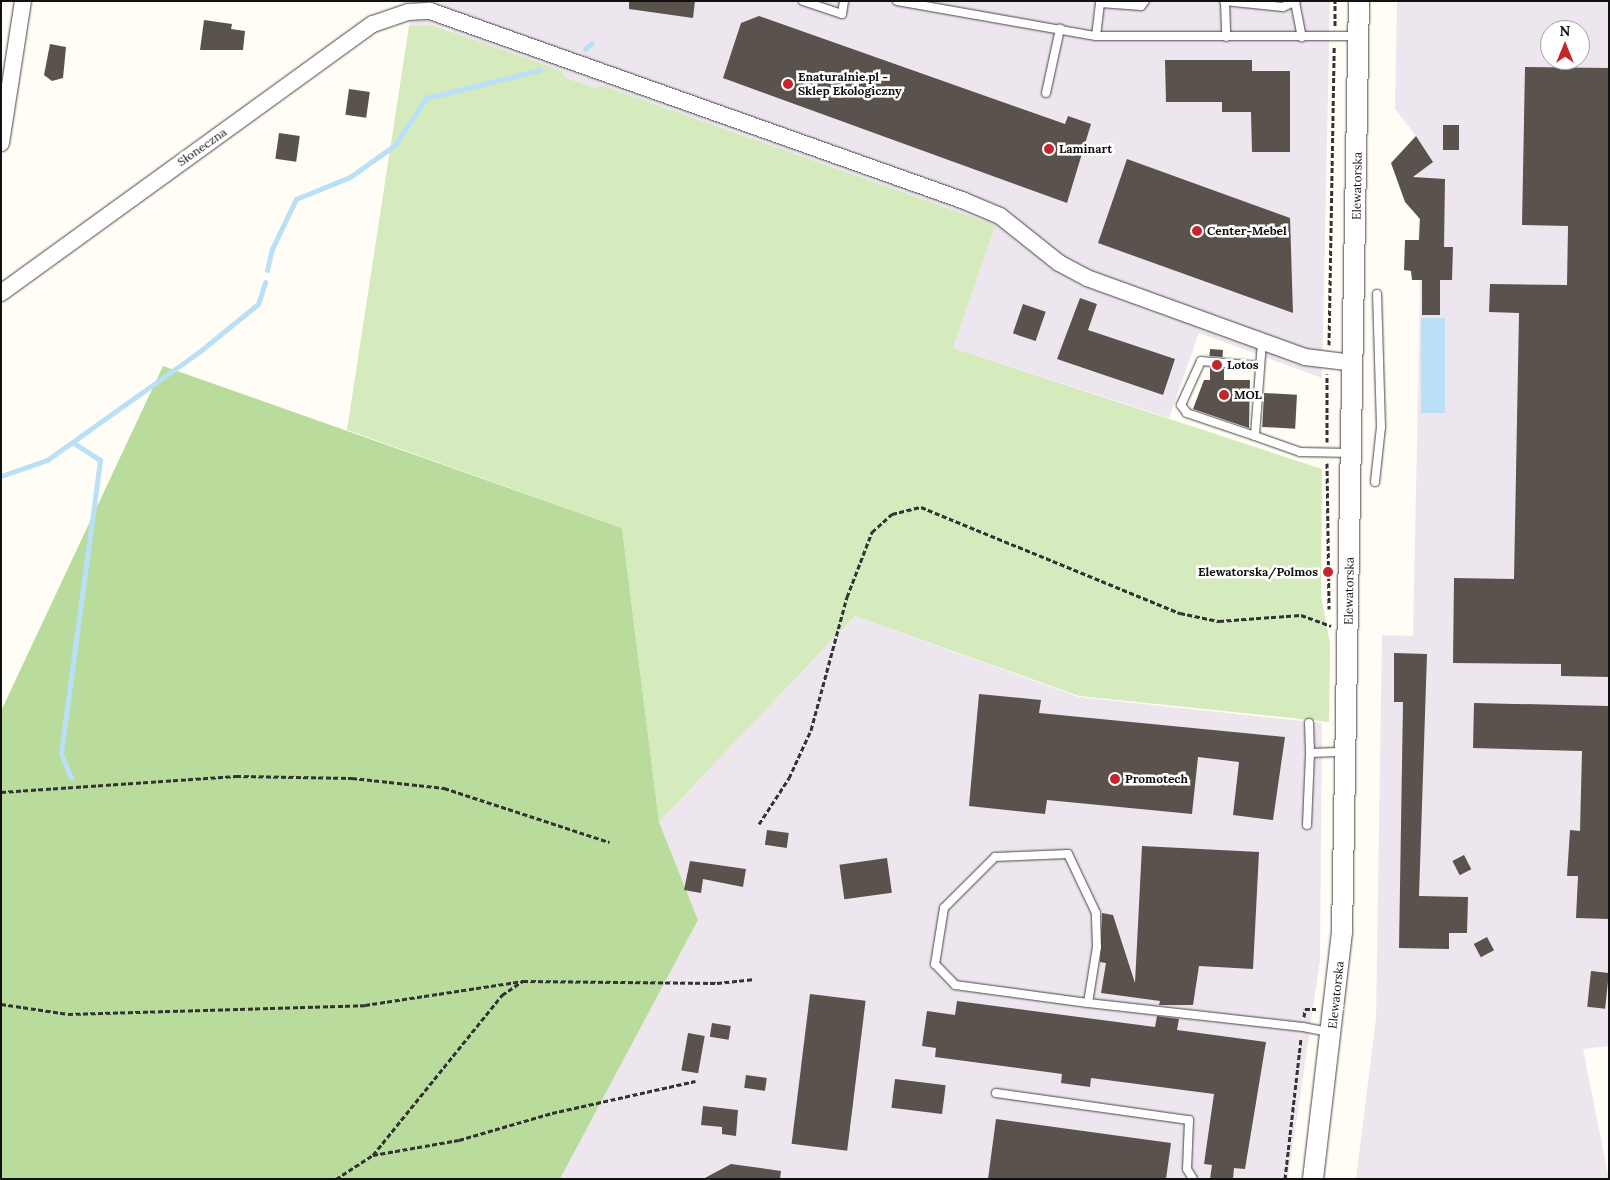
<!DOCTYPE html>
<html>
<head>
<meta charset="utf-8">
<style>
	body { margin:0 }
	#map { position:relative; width:1610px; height:1180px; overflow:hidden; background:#fffdf5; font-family:Lora,serif }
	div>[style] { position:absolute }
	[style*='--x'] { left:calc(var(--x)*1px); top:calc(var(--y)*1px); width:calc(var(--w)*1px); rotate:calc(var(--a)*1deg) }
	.industrial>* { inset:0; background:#eee6ef }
	.green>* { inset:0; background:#d5ebbd }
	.forest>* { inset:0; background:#b9dc9c }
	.water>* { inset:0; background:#b9e0f7; transform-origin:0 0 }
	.stream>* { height:5px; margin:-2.5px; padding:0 2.5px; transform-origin:2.5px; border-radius:2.5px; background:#b9e0f7 }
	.building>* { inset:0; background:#5a524d; transform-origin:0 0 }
	.path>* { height:3px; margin-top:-1.5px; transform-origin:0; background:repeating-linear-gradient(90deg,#333 0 5px,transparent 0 7.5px) }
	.roads { filter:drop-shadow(0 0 1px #444) drop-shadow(0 0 1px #444) }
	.service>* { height:8px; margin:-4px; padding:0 4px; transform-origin:4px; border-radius:4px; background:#fff }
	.minor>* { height:16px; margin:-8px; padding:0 8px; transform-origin:8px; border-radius:8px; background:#fff }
	.tertiary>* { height:20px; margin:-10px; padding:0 10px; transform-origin:10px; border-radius:10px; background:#fff }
	.dots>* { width:14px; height:14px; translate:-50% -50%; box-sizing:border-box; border:2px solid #fff; border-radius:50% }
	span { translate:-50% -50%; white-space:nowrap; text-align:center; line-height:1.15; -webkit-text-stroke:5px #fff; paint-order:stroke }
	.poi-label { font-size:12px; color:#111; font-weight:700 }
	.left { translate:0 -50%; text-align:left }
	.right { translate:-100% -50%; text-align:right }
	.street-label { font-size:12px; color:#111 }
	.frame { position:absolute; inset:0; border:2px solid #111; pointer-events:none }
	.north { position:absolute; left:1540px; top:20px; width:50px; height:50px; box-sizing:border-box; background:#fff; border:1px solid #a0a0a0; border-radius:50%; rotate:0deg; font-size:14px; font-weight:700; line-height:20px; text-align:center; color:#111 }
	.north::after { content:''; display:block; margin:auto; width:18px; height:22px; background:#c4262e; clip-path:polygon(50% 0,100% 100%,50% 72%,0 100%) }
</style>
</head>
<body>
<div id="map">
	<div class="industrial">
		<i style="clip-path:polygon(412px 1px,1330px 1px,1322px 378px,1199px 333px,1169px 418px,953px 348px,994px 225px,601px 85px,596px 88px,566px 78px,562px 71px,458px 37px,451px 30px,432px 25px,409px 26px)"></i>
		<i style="clip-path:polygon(evenodd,1397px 1px,1609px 1px,1609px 1046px,1583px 1049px,1609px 1179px,1356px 1179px,1376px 1018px,1382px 635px,1413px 636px,1420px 296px,1416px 136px,1395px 109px,1397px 1px,1550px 30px,1580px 30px,1580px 60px,1550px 60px,1550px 30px)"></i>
		<i style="clip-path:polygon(855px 616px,1079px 697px,1322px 723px,1320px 960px,1288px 1179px,560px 1179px,698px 920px,659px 822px)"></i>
	</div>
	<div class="green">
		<i style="clip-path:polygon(432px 25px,562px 71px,566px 78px,596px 88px,601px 85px,995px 225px,953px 348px,1322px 469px,1321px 596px,1330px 643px,1329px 722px,1079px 696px,855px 616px,659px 822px,622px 528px,347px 430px,409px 26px)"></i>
	</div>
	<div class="forest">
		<i style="clip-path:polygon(163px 366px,622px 528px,659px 822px,698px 920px,560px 1179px,1px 1179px,1px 711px)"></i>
	</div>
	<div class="water">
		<i style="left:1421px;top:318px;width:24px;height:95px"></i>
	</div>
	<div class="stream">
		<i style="--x:585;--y:49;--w:9;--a:-41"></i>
		<i style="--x:267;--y:270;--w:22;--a:-77"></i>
		<i style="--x:272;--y:249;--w:55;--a:-64.4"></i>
		<i style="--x:296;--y:199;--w:58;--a:-22.2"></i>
		<i style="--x:350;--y:177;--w:55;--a:-35.4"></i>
		<i style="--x:395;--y:145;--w:56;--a:-56.6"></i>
		<i style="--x:426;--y:98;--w:117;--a:-13.8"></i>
		<i style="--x:1;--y:476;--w:49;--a:-19.2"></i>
		<i style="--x:47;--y:460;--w:186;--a:-35.4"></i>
		<i style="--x:199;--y:352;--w:76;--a:-39.1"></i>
		<i style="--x:258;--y:304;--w:23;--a:-72"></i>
		<i style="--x:71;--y:778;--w:27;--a:-112"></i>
		<i style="--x:61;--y:753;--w:296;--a:-82.4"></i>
		<i style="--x:100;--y:460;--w:31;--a:-147"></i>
	</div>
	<div class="building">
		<i style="clip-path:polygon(629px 1px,695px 1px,693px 18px,629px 9px)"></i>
		<i style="clip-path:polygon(759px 16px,1065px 124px,1068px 116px,1091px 124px,1067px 203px,723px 78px,741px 23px)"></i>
		<i style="clip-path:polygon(204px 20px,232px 24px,231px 29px,245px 31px,243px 50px,200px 50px)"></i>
		<i style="clip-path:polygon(50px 44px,66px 47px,63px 78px,52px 81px,44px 75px)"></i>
		<i style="clip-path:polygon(1165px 60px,1252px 60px,1252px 71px,1290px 71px,1290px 152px,1252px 152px,1251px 112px,1222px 112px,1222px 102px,1166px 102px)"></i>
		<i style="clip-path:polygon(1525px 67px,1609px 68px,1609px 677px,1561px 676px,1561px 664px,1453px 663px,1454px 578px,1514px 579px,1519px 313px,1489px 312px,1490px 284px,1567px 285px,1568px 226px,1522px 225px)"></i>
		<i style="left:349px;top:89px;width:21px;height:26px;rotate:8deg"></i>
		<i style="left:1443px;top:125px;width:16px;height:25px"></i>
		<i style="left:279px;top:133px;width:21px;height:26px;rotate:8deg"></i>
		<i style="clip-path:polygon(1416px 136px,1433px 162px,1413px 177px,1445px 179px,1444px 247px,1453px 247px,1452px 280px,1440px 280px,1440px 315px,1422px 315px,1422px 280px,1412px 280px,1411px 271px,1404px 270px,1405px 240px,1419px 240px,1420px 219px,1405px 202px,1391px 163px)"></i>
		<i style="clip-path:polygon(1127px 159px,1290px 218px,1293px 313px,1098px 243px)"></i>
		<i style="clip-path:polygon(1080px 298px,1097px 304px,1088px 330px,1175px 359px,1163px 395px,1057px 359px)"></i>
		<i style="left:1023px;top:304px;width:24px;height:31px;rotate:19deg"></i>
		<i style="left:1210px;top:349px;width:13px;height:7px;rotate:4deg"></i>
		<i style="clip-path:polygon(1210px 367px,1224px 369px,1224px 380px,1250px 380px,1249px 428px,1193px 409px,1204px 380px,1210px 380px)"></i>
		<i style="left:1264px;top:393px;width:33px;height:34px;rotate:3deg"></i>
		<i style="clip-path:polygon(1394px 653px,1427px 654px,1419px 896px,1468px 897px,1467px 933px,1449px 933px,1449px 949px,1399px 948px,1403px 702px,1394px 702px)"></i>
		<i style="clip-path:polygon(979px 694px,1041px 700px,1039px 713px,1285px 737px,1273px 820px,1233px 815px,1239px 762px,1198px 757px,1192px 814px,1047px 800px,1045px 814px,969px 806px)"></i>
		<i style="clip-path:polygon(1474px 703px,1609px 706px,1609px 919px,1576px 918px,1578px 876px,1567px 876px,1570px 830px,1580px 831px,1582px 751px,1473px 748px)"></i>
		<i style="left:767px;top:830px;width:22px;height:15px;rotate:8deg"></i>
		<i style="clip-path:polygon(1142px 846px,1259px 852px,1253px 969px,1199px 966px,1193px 1005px,1159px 1005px,1160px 1001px,1101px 993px,1106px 963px,1100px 962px,1102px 913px,1113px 915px,1135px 983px)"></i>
		<i style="left:1464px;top:855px;width:16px;height:13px;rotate:63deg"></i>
		<i style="left:887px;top:858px;width:35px;height:48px;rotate:82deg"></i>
		<i style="clip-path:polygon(690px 861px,746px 869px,743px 887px,703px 879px,701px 893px,684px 890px)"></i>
		<i style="left:1487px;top:937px;width:15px;height:15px;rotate:62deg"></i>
		<i style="left:1591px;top:971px;width:18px;height:36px;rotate:6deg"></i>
		<i style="left:810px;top:994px;width:56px;height:151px;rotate:7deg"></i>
		<i style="clip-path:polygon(957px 1001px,1155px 1027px,1157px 1016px,1179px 1019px,1177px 1030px,1266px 1042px,1245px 1169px,1234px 1168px,1233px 1179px,1210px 1179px,1212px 1165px,1204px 1164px,1214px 1094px,1091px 1078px,1090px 1087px,1061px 1083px,1062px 1074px,935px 1057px,936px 1048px,922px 1046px,927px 1011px,955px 1015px)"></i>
		<i style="left:712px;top:1023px;width:19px;height:14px;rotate:9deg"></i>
		<i style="left:688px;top:1033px;width:17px;height:38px;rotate:10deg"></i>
		<i style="left:746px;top:1075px;width:21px;height:13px;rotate:8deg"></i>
		<i style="left:895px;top:1079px;width:51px;height:29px;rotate:7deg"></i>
		<i style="clip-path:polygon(703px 1106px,738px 1110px,736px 1136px,722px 1134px,722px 1127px,701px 1125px)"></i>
		<i style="clip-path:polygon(996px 1119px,1171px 1143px,1166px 1179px,988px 1179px)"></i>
		<i style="clip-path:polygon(731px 1164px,781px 1171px,780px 1179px,703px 1179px)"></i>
	</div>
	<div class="path">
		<i style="--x:1335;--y:26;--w:25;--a:-90"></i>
		<i style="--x:1329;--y:345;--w:298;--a:-89"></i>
		<i style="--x:1327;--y:442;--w:68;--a:-90"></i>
		<i style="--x:1327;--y:463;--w:146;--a:89.2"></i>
		<i style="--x:1;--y:792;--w:236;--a:-3.9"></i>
		<i style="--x:236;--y:776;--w:116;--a:1"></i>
		<i style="--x:352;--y:778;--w:93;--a:6.2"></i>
		<i style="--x:444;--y:788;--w:174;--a:18.1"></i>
		<i style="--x:759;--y:824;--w:55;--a:-56.9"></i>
		<i style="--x:789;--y:778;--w:53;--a:-65.4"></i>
		<i style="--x:811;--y:730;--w:138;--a:-74.9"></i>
		<i style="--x:847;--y:597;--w:70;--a:-69"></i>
		<i style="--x:872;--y:532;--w:27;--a:-42"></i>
		<i style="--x:892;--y:514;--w:30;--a:-14"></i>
		<i style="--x:921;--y:507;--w:280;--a:22.3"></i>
		<i style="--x:1180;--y:613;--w:40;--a:12"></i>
		<i style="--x:1219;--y:621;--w:82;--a:-4.2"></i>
		<i style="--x:1301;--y:615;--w:32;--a:20"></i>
		<i style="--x:1;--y:1004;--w:68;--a:8.5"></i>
		<i style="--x:68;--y:1014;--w:297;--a:-1.7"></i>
		<i style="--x:365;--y:1005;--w:160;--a:-8.6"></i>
		<i style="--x:1304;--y:1017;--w:8;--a:-83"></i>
		<i style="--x:1305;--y:1009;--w:11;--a:0"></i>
		<i style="--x:373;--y:1155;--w:87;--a:-9.9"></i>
		<i style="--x:459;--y:1140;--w:97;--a:-16.2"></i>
		<i style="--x:552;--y:1113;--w:147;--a:-12.6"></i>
		<i style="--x:336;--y:1179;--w:44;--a:-33"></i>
		<i style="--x:373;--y:1155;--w:206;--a:-51.1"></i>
		<i style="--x:502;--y:995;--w:25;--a:-34"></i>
		<i style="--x:523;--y:981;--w:194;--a:0.6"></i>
		<i style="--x:717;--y:983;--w:36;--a:-6"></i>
		<i style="--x:1285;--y:1179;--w:142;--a:-83.5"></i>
	</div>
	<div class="roads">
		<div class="service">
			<i style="--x:803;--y:1;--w:41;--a:18.4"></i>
			<i style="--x:842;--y:14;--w:13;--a:-81"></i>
			<i style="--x:897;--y:1;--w:202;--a:10"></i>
			<i style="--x:1096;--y:36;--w:261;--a:0"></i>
			<i style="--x:1224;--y:1;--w:59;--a:5.8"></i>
			<i style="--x:1283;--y:7;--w:14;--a:-25"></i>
			<i style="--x:1225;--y:1;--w:36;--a:88"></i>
			<i style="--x:1295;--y:2;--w:36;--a:79"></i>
			<i style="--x:1100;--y:3;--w:41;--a:4.2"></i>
			<i style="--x:1141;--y:6;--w:6;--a:-51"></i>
			<i style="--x:1096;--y:36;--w:35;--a:-83"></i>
			<i style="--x:1046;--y:93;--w:66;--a:-77.7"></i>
			<i style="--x:1262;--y:342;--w:94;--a:94.3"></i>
			<i style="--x:1255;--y:436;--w:48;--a:19.6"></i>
			<i style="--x:1300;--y:452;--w:51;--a:1.1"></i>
			<i style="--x:1255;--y:436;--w:72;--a:-161.3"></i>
			<i style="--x:1187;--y:413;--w:10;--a:-127"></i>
			<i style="--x:1181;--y:405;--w:48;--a:-65.6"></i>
			<i style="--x:1201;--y:361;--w:58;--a:4.9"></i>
			<i style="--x:1375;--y:482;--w:55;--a:-83.8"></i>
			<i style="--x:1381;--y:427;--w:133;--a:-91.7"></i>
			<i style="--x:1309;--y:723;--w:30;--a:88"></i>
			<i style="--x:1307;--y:825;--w:72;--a:-87.6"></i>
			<i style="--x:1310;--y:753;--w:34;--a:-2"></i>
			<i style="--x:1088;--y:1003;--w:57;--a:-80.9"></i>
			<i style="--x:1097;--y:947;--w:34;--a:-92"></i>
			<i style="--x:1096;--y:913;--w:65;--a:-115.4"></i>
			<i style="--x:1068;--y:854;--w:73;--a:177.6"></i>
			<i style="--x:995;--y:857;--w:72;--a:135"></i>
			<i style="--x:944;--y:908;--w:57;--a:99.1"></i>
			<i style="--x:935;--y:964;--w:29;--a:46"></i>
			<i style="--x:955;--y:985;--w:134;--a:7.7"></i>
			<i style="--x:1088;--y:1003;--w:216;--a:6.4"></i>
			<i style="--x:1303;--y:1027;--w:26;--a:11"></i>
			<i style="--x:996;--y:1093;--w:195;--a:8"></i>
			<i style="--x:1189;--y:1120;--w:49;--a:92.3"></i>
			<i style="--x:1187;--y:1169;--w:12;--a:59"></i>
		</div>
		<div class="minor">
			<i style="--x:1;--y:143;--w:144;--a:-81.2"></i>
			<i style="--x:1;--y:293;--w:459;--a:-35.9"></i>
			<i style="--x:373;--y:24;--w:37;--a:-19"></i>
			<i style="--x:408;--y:12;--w:22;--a:-3"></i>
			<i style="--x:430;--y:11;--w:565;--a:19.56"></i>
			<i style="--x:962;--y:200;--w:41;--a:22.8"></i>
			<i style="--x:1000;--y:216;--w:75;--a:38.5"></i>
			<i style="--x:1059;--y:263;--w:32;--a:28"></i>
			<i style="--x:1087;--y:278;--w:232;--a:19.9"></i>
			<i style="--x:1305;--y:357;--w:48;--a:7.1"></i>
		</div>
		<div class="tertiary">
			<i style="--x:1313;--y:1179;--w:248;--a:-83.3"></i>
			<i style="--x:1342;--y:933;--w:932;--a:-88.96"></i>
		</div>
	</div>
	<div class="dots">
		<i style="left:788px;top:84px;background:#c4262e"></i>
		<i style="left:1049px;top:149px;background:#c4262e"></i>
		<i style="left:1197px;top:231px;background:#c4262e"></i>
		<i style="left:1217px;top:365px;background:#c4262e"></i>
		<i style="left:1224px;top:395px;background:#c4262e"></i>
		<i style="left:1328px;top:572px;background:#c4262e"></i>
		<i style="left:1115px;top:779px;background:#c4262e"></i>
	</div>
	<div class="poi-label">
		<span class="left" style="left:798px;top:84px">Enaturalnie.pl -<br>Sklep Ekologiczny</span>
		<span class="left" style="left:1059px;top:149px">Laminart</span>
		<span class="left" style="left:1207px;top:231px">Center-Mebel</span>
		<span class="left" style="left:1227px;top:365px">Lotos</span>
		<span class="left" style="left:1234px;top:395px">MOL</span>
		<span class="right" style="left:1318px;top:572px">Elewatorska/Polmos</span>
		<span class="left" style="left:1125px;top:779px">Promotech</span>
	</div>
	<div class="street-label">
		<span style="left:202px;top:147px;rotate:-35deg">Słoneczna</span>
		<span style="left:1357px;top:186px;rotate:-89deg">Elewatorska</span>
		<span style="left:1349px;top:591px;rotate:-89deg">Elewatorska</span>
		<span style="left:1336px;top:995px;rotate:-84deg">Elewatorska</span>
	</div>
	<div class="frame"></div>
	<div class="north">N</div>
</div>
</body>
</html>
